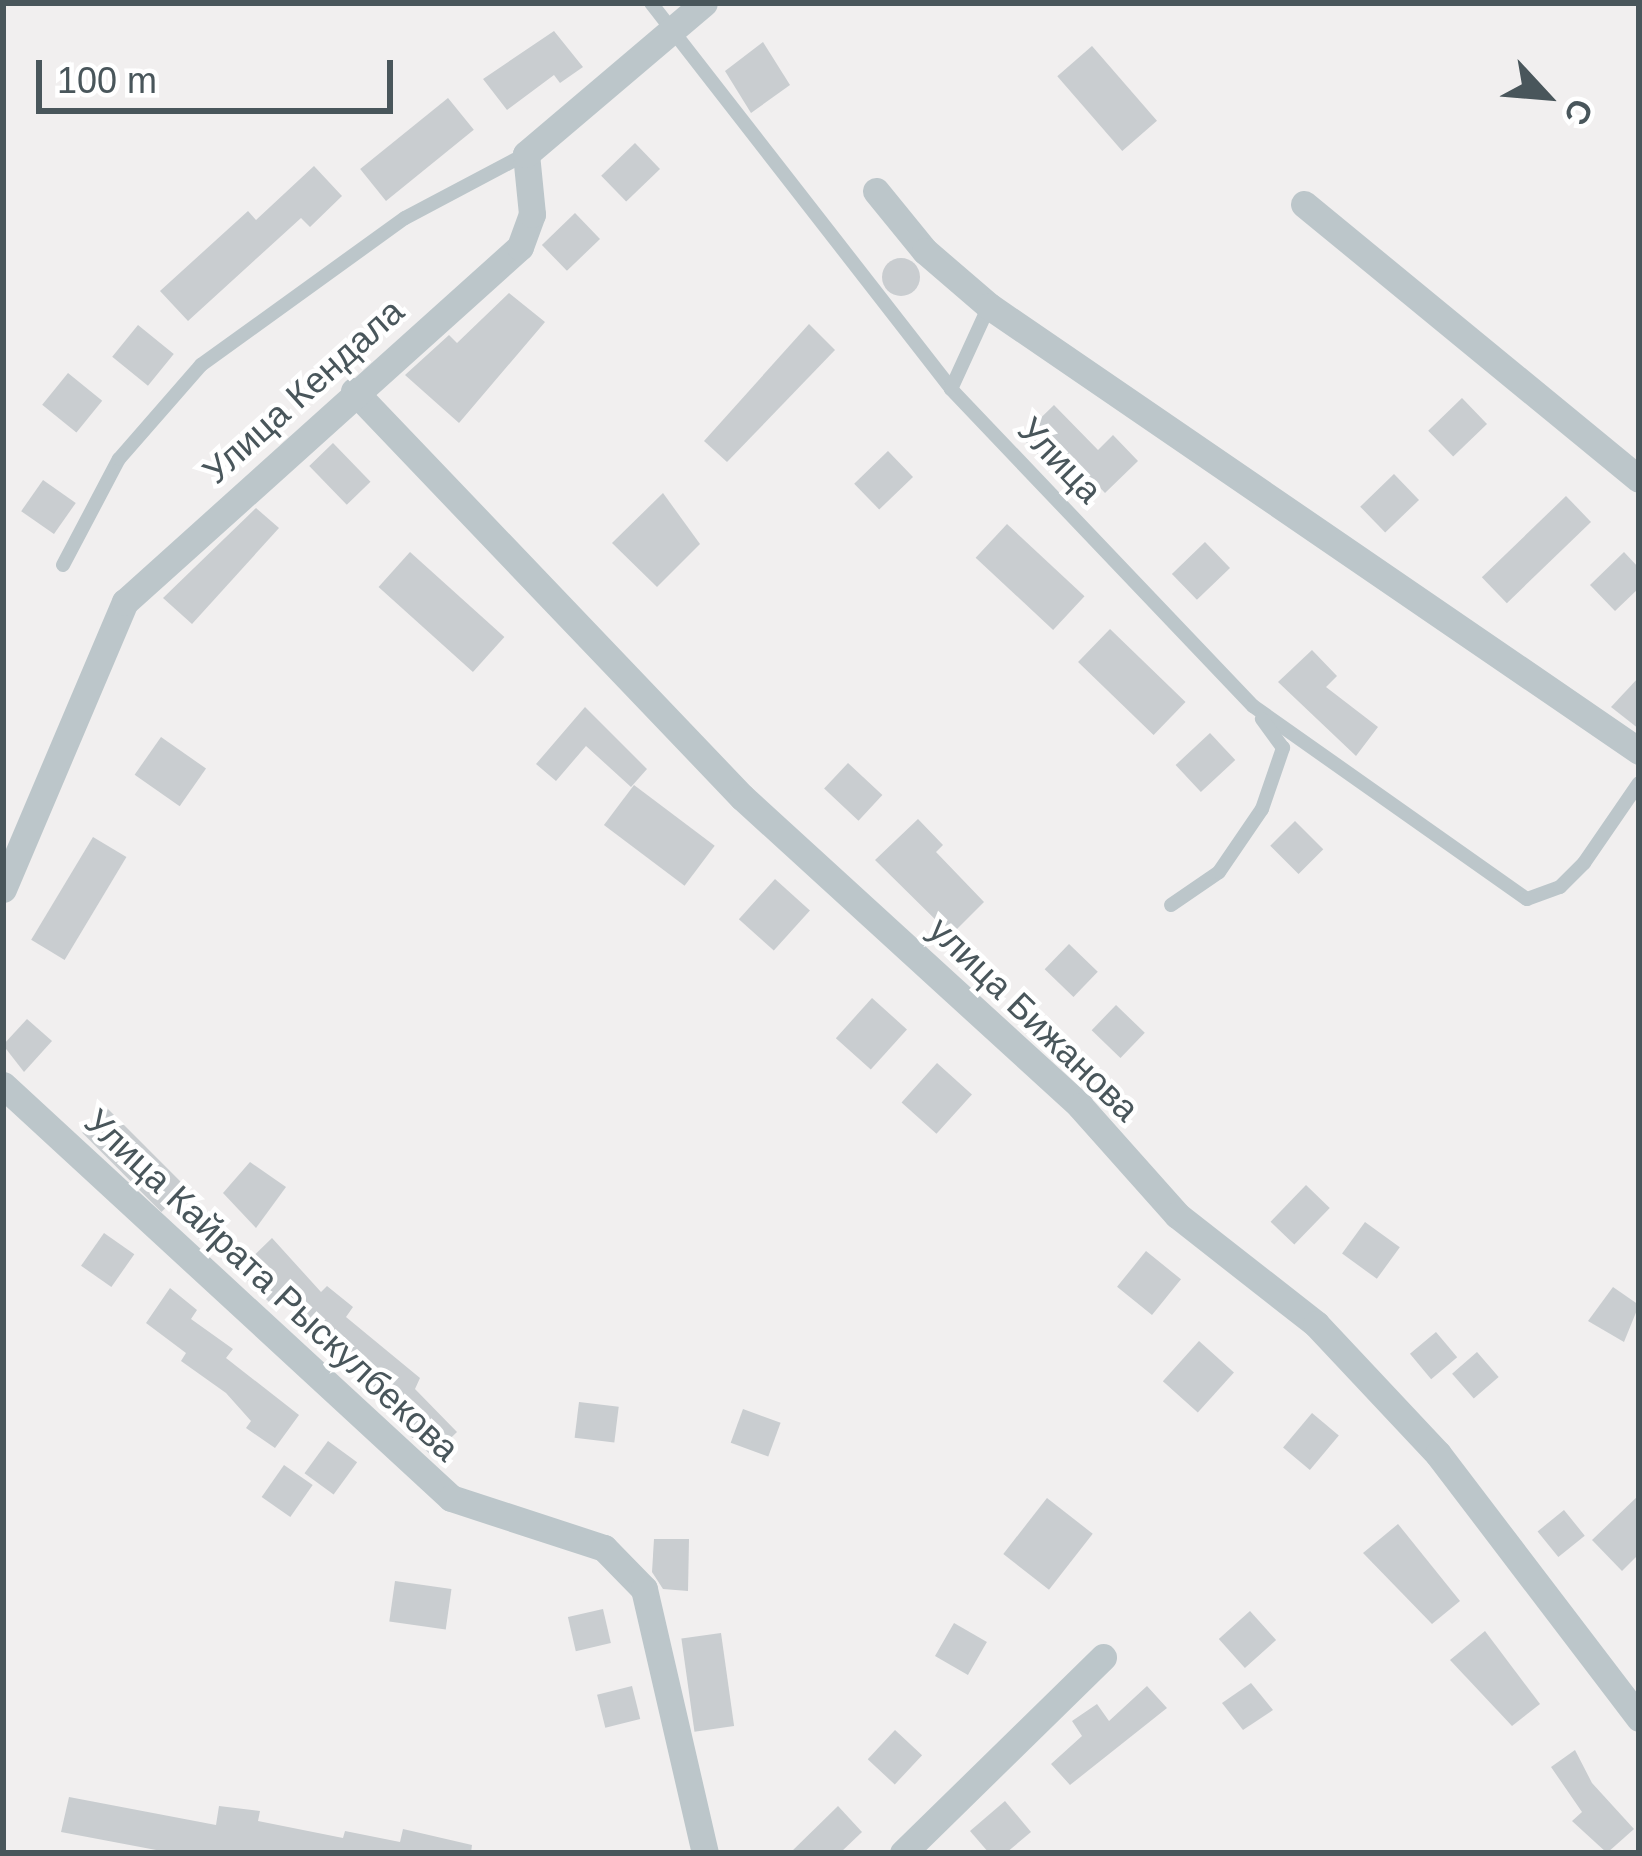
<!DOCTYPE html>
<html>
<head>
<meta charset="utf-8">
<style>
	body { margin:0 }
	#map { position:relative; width:1642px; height:1856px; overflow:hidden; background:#f1efef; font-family:Helvetica,sans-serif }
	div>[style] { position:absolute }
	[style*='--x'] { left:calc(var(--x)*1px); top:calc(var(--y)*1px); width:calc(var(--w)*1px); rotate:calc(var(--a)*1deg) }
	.building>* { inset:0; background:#c9cdd0; transform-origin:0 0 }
	.round { border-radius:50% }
	.lane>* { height:14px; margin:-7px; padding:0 7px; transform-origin:7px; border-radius:7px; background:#bcc6ca }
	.street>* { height:27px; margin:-13.5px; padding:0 13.5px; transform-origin:13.5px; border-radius:13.5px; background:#bcc6ca }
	span { translate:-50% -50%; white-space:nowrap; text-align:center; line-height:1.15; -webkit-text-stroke:9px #fff; paint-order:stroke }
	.street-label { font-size:36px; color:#49565b }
	.frame { position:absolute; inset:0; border:6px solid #49565b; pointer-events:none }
	.north { position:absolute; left:1486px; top:36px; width:120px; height:120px; -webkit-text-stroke:9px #fff; paint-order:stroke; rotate:116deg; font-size:33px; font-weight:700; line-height:48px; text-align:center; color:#49565b }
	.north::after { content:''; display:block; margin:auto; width:42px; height:54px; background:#49565b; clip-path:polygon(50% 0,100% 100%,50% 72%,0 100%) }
	.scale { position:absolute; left:36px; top:60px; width:357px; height:54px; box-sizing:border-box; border:6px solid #49565b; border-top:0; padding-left:15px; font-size:36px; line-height:42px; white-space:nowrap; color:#49565b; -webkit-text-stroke:9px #fff; paint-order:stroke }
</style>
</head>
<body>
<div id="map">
	<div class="building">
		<i style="clip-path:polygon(554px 31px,583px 67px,560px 83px,554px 75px,507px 110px,483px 79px)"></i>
		<i style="clip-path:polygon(763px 42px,790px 85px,751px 113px,725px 71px)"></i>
		<i style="left:1092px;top:46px;width:99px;height:46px;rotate:49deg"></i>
		<i style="left:448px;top:98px;width:41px;height:113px;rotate:51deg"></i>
		<i style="left:635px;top:143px;width:36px;height:47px;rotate:46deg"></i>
		<i style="clip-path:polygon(314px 166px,342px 196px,310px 227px,301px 218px,188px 321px,160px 291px,248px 211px,256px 220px)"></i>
		<i style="left:575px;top:213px;width:36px;height:46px;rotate:46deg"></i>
		<i class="round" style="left:882px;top:258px;width:38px;height:38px"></i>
		<i style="clip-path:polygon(509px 293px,545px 322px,459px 423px,405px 375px,449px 335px,457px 343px)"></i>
		<i style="clip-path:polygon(809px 324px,835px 350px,727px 462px,704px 441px)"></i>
		<i style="left:138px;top:325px;width:46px;height:41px;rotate:39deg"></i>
		<i style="left:68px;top:373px;width:44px;height:41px;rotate:39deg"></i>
		<i style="left:1462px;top:398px;width:36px;height:47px;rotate:46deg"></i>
		<i style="clip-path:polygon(1054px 405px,1098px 450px,1113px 435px,1138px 461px,1105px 493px,1062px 448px,1046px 463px,1021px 437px)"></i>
		<i style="left:333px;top:443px;width:54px;height:33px;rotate:46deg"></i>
		<i style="left:888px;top:451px;width:36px;height:47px;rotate:46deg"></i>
		<i style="left:1394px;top:474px;width:36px;height:47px;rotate:46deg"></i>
		<i style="left:43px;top:480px;width:40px;height:38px;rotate:35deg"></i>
		<i style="clip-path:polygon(663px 493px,700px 544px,657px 587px,612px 543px)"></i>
		<i style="left:1566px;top:496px;width:36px;height:117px;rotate:46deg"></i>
		<i style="clip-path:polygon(256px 508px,279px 528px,192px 624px,163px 598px)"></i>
		<i style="left:1007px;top:524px;width:106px;height:46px;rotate:43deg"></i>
		<i style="left:1205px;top:542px;width:36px;height:46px;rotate:46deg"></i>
		<i style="left:410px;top:552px;width:127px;height:47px;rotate:42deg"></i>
		<i style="clip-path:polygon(1624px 552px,1639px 568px,1639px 588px,1615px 611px,1590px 585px)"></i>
		<i style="left:1110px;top:629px;width:105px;height:46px;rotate:44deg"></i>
		<i style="clip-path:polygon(1312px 650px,1337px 676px,1326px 687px,1378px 727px,1356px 756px,1278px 682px)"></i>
		<i style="clip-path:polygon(1639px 677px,1639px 729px,1611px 707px)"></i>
		<i style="clip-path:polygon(585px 707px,647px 769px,631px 787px,586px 746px,556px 781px,536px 764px)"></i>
		<i style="left:1210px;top:733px;width:37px;height:47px;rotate:47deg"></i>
		<i style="left:161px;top:737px;width:55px;height:46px;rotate:35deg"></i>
		<i style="left:848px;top:763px;width:47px;height:35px;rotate:43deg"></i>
		<i style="left:634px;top:785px;width:101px;height:50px;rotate:37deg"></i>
		<i style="clip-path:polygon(918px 819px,943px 845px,936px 852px,984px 902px,951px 935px,875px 860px)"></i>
		<i style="left:1295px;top:821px;width:40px;height:35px;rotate:45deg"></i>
		<i style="left:93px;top:837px;width:39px;height:120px;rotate:31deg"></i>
		<i style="left:775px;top:879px;width:47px;height:54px;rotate:42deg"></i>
		<i style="left:1069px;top:944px;width:40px;height:35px;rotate:44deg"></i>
		<i style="left:872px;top:998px;width:47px;height:54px;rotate:42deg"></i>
		<i style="left:1116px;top:1005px;width:40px;height:35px;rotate:44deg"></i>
		<i style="clip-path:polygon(27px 1019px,52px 1041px,24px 1072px,3px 1045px)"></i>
		<i style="left:937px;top:1063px;width:47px;height:53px;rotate:42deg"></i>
		<i style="left:107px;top:1108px;width:112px;height:35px;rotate:45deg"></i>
		<i style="clip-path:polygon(250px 1162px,286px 1187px,256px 1228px,223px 1193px)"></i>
		<i style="left:1306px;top:1185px;width:33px;height:51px;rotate:44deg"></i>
		<i style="left:1365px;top:1222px;width:43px;height:39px;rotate:36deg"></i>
		<i style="left:104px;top:1233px;width:37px;height:40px;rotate:35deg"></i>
		<i style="clip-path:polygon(272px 1238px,321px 1292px,327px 1286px,353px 1307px,346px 1317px,420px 1378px,415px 1389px,457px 1432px,432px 1456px,403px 1429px,418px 1414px,376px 1389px,346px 1357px,352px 1350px,284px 1297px,274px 1307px,238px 1271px)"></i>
		<i style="left:1146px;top:1251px;width:45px;height:46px;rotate:39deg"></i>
		<i style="clip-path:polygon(1613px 1287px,1639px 1305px,1624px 1342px,1588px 1321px)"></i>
		<i style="clip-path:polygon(170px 1288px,197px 1310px,191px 1319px,233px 1349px,226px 1358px,299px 1415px,275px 1448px,246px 1428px,251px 1421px,226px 1393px,181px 1361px,186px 1353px,146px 1323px)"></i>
		<i style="left:1436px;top:1332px;width:33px;height:34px;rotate:50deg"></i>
		<i style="left:1199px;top:1341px;width:47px;height:54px;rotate:42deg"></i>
		<i style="left:1477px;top:1352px;width:33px;height:33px;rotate:49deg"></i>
		<i style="left:579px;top:1402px;width:40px;height:36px;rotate:7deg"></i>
		<i style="left:743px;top:1409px;width:40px;height:36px;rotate:20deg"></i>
		<i style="left:1312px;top:1413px;width:35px;height:45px;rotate:40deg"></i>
		<i style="left:328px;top:1441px;width:36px;height:40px;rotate:36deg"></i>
		<i style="left:284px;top:1465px;width:35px;height:39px;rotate:35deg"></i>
		<i style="clip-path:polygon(1639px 1495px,1639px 1554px,1622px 1571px,1592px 1540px)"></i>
		<i style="left:1047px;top:1498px;width:58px;height:71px;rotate:38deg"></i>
		<i style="left:1564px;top:1510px;width:33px;height:34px;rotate:51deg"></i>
		<i style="clip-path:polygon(1398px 1524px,1460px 1601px,1432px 1624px,1363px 1553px)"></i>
		<i style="clip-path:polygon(654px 1539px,689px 1539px,688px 1591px,663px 1589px,652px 1572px)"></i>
		<i style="left:395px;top:1581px;width:57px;height:41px;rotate:8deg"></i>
		<i style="left:603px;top:1609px;width:35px;height:36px;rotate:77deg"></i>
		<i style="left:1250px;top:1611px;width:39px;height:42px;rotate:48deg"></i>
		<i style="left:954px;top:1623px;width:38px;height:38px;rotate:30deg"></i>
		<i style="clip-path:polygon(1485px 1631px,1540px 1704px,1512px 1726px,1450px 1660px)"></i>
		<i style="left:721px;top:1633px;width:94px;height:40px;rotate:82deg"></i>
		<i style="clip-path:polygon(1251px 1683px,1273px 1710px,1243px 1730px,1222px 1703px)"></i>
		<i style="left:632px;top:1686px;width:34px;height:36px;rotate:76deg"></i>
		<i style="clip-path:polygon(1147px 1686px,1167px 1708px,1070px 1785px,1051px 1764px,1082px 1736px,1072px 1721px,1097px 1704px,1109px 1721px)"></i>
		<i style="left:895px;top:1730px;width:37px;height:40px;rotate:43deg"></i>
		<i style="clip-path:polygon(1575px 1750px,1592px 1783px,1634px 1829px,1607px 1853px,1572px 1821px,1582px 1812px,1551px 1767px)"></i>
		<i style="clip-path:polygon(69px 1797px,216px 1825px,219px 1806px,260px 1811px,258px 1821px,343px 1838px,345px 1831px,400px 1842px,403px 1829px,472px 1845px,471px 1853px,172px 1853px,61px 1832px)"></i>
		<i style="clip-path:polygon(1005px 1801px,1031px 1832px,1006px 1853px,989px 1853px,970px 1831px)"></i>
		<i style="clip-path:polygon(838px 1806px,862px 1832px,840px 1853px,790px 1853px)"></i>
	</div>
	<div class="lane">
		<i style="--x:651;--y:3;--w:489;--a:52.1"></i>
		<i style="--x:951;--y:389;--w:438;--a:46.4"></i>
		<i style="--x:1253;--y:706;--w:335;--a:35.2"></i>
		<i style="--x:1527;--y:899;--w:35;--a:-20"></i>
		<i style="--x:1560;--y:887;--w:34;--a:-45"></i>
		<i style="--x:1584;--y:863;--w:97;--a:-55.5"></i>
		<i style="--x:951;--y:389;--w:91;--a:-65.4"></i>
		<i style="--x:63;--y:565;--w:120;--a:-62.2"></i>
		<i style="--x:119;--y:459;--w:125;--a:-48.9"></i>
		<i style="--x:201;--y:365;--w:251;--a:-35.8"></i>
		<i style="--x:405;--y:218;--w:137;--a:-27.9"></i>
		<i style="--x:1171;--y:905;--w:58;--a:-34.5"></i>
		<i style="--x:1219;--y:872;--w:76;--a:-55.7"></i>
		<i style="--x:1262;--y:809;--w:65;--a:-71"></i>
		<i style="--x:1283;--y:748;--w:36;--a:-126"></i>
	</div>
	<div class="street">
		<i style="--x:876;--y:191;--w:77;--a:50.8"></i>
		<i style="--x:925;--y:251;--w:84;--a:40.7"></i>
		<i style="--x:989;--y:306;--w:788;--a:34.4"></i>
		<i style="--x:1304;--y:204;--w:433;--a:39.4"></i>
		<i style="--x:354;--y:391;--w:562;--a:46.3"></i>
		<i style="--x:742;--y:797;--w:458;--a:42.4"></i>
		<i style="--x:1080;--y:1106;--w:146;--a:48.3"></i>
		<i style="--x:1177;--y:1215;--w:177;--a:38.1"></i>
		<i style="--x:1316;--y:1324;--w:178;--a:46.8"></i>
		<i style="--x:1438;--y:1454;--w:332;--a:52.7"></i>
		<i style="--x:3;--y:889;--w:312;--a:-67"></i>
		<i style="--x:125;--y:602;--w:531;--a:-41.95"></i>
		<i style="--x:520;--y:247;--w:35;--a:-70"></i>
		<i style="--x:532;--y:214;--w:60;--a:-95.7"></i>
		<i style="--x:526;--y:154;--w:233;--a:-40.3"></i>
		<i style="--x:3;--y:1085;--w:609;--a:42.67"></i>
		<i style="--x:451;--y:1498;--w:161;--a:18.1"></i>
		<i style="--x:604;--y:1548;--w:57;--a:45.7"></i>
		<i style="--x:644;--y:1589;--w:271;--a:77"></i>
		<i style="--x:903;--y:1853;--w:280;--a:-44.4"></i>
	</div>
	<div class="street-label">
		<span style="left:303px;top:391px;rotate:-42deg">Улица Кендала</span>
		<span style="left:1060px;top:460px;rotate:46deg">Улица</span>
		<span style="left:1034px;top:1019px;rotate:44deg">улица Бижанова</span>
		<span style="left:272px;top:1285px;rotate:43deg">Улица Кайрата Рыскулбекова</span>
	</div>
	<div class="frame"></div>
	<div class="north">С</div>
	<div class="scale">100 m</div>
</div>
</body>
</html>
